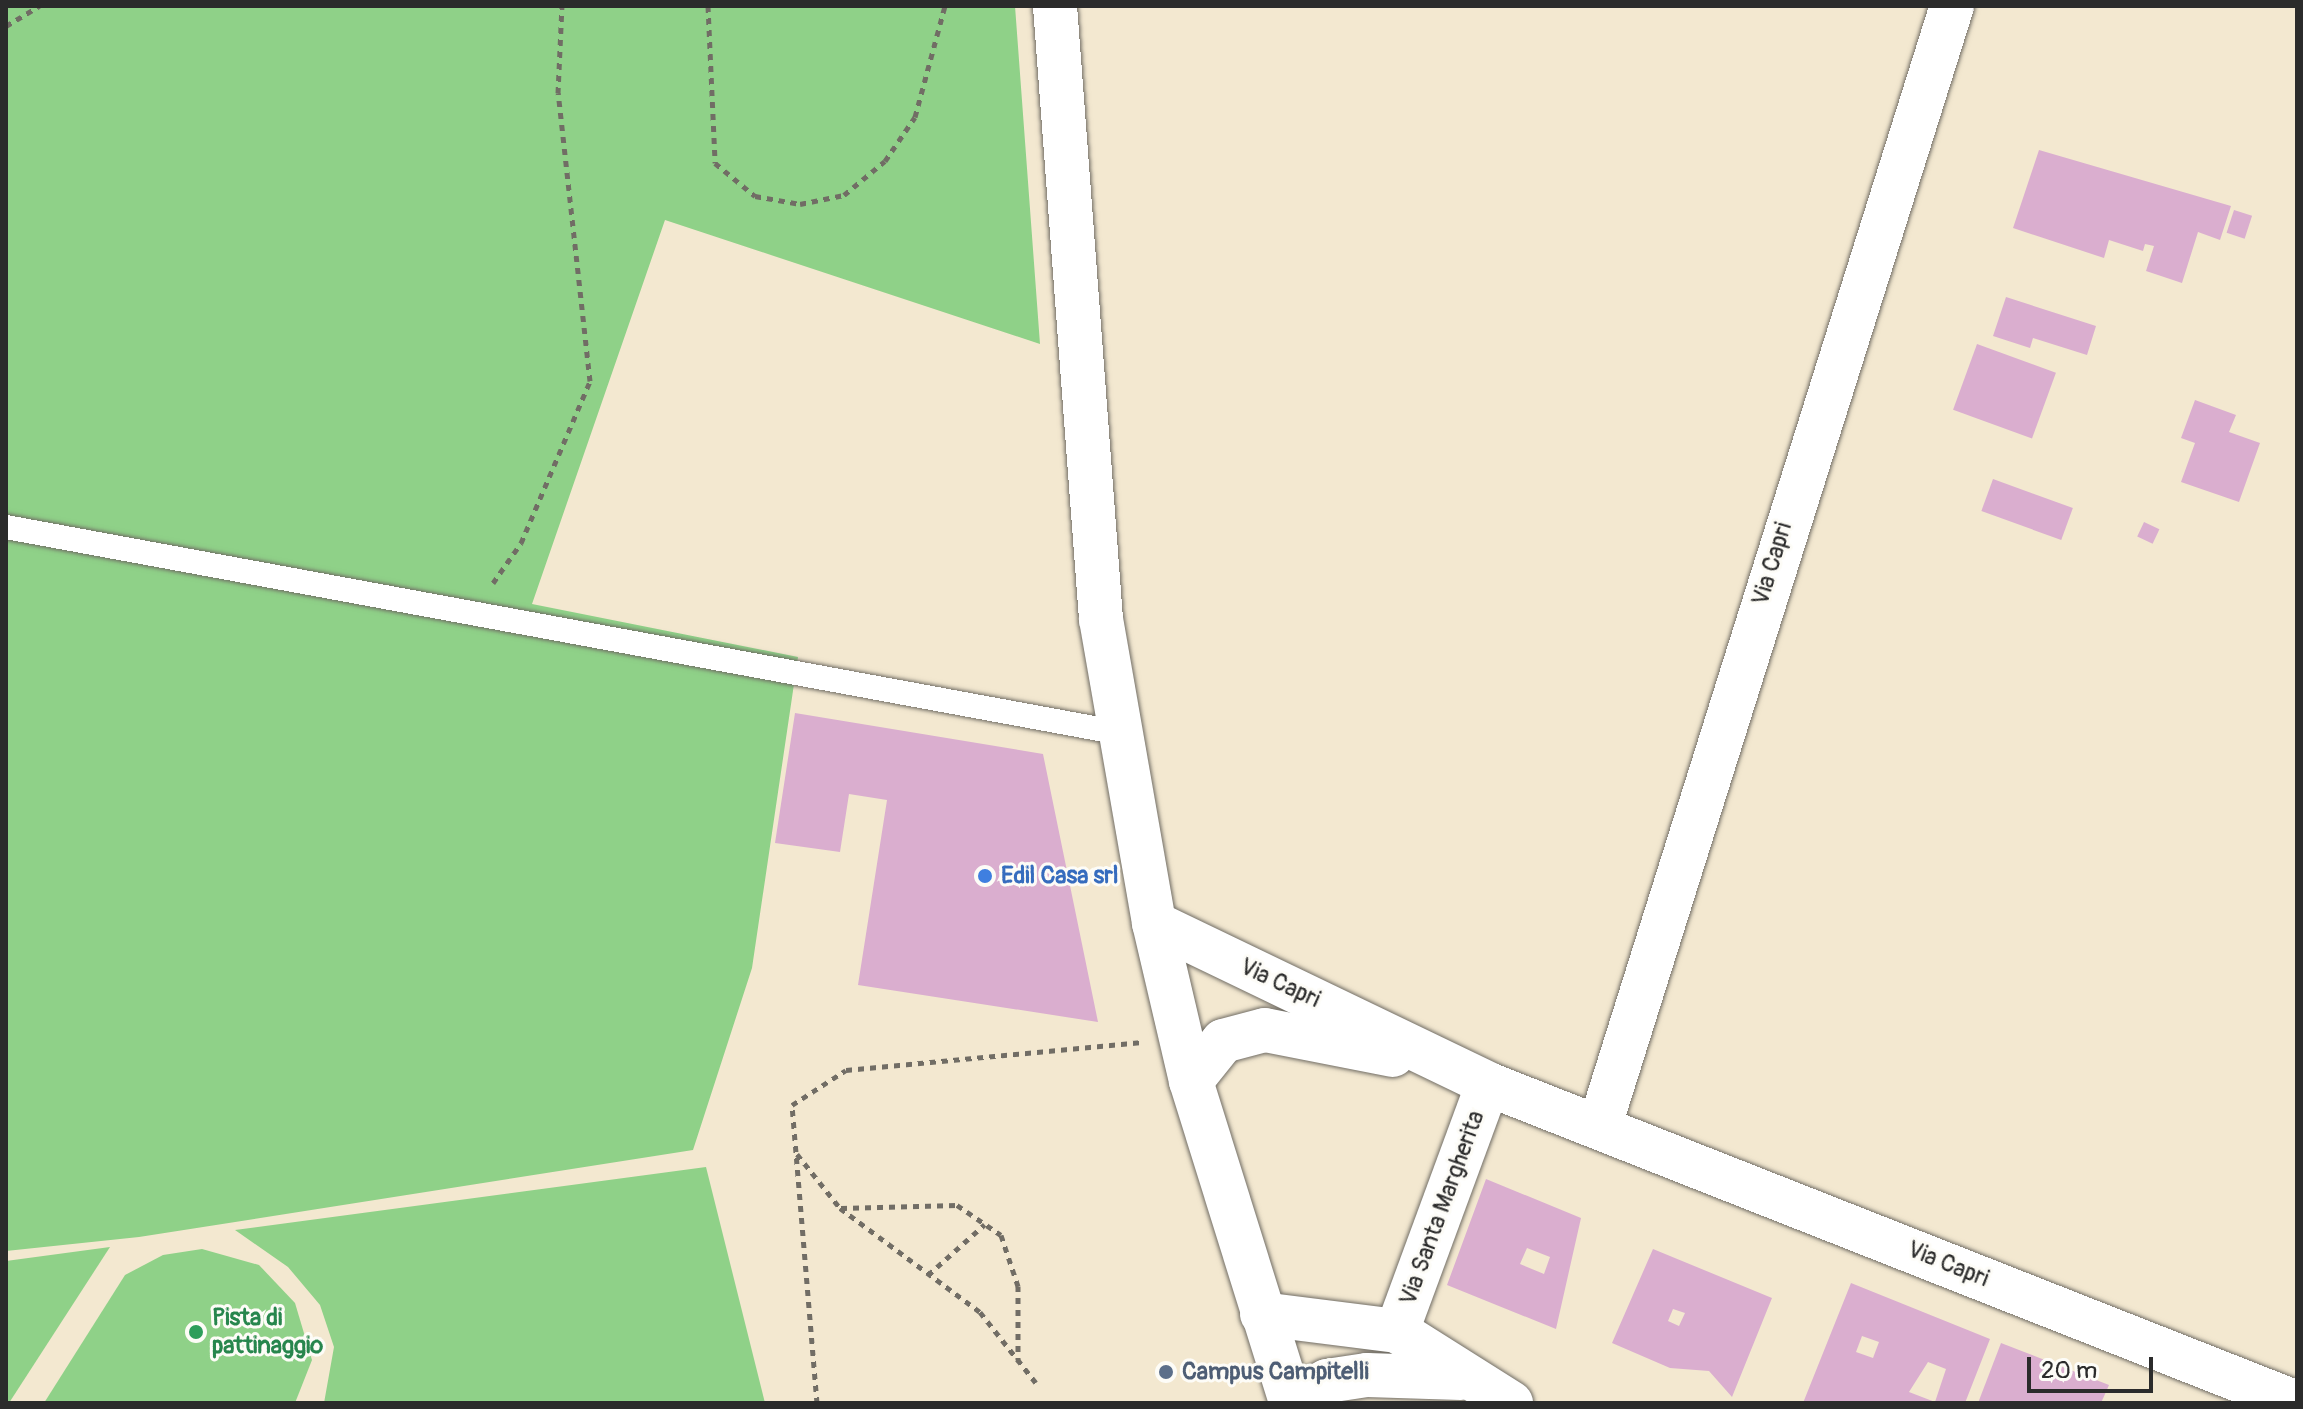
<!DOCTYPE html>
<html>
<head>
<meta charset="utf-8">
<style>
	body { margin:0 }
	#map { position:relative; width:2303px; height:1409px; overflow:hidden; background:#f3e8d0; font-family:Pangolin,sans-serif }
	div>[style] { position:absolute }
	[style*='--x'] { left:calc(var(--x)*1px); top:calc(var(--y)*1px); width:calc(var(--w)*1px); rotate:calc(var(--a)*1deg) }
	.green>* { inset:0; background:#8fd188 }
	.building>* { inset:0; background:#daaecf; transform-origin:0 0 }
	.path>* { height:5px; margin-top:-2.5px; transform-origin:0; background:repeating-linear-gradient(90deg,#716d65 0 6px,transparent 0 12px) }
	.roads { filter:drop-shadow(0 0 2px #716d65) drop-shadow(0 0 2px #716d65) }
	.service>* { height:24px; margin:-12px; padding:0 12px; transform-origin:12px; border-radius:12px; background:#fff }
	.minor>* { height:44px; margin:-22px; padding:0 22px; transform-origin:22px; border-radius:22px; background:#fff }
	.secondary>* { height:44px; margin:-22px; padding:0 22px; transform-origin:22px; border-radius:22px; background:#fff }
	.dots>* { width:22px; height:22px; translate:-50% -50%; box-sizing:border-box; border:4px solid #fdfcf7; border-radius:50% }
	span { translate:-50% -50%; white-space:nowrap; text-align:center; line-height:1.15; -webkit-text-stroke:6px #fdfcf7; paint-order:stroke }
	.street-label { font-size:24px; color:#2b2b2b }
	.shop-label { font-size:24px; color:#366cbe; font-weight:700 }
	.left { translate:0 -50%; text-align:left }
	.leisure-label { font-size:24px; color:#27864d; font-weight:700 }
	.service-label { font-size:24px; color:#4e5e75; font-weight:700 }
	.frame { position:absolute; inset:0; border:8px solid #2b2b2b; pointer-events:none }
	.scale { position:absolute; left:2027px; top:1357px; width:126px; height:36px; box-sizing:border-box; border:4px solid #2b2b2b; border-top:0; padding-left:10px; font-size:24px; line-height:28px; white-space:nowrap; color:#2b2b2b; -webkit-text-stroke:6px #fdfcf7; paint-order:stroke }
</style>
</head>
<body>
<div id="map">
	<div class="green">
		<i style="clip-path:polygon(6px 6px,1015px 6px,1040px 344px,665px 220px,532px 604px,798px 657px,752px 968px,693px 1150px,139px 1237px,6px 1251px)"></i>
		<i style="clip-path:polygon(706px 1167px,765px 1403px,324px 1403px,334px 1347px,320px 1305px,288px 1267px,235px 1230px)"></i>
		<i style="clip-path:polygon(110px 1247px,9px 1403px,6px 1403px,6px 1261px)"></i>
		<i style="clip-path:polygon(202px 1249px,259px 1265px,295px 1303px,312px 1360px,295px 1403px,44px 1403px,125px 1275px,163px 1255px)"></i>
	</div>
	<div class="building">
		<i style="clip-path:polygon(2039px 150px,2231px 206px,2220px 240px,2198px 232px,2182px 283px,2146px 271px,2154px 246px,2145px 244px,2143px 251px,2109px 240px,2104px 258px,2013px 228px)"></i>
		<i style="left:2234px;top:210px;width:19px;height:24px;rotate:18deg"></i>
		<i style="clip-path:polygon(2006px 297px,2096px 326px,2087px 355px,2033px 338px,2030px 348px,1993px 336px)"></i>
		<i style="left:1977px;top:344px;width:84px;height:70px;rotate:20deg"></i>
		<i style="clip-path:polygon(2195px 400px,2236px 415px,2229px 432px,2260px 443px,2239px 502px,2181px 482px,2195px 443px,2181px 438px)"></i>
		<i style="left:1993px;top:479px;width:85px;height:34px;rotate:20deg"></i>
		<i style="left:2144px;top:522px;width:17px;height:16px;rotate:25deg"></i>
		<i style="clip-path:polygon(795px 713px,1043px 754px,1098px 1022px,858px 985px,887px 800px,849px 794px,840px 852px,775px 843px)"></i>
		<i style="clip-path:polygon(evenodd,1486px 1179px,1581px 1218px,1556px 1329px,1447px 1285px,1486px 1179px,1527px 1248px,1550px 1257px,1544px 1274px,1520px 1264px,1527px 1248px)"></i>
		<i style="clip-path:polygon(evenodd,1653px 1249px,1772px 1298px,1732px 1397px,1709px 1371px,1670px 1368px,1612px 1343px,1653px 1249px,1673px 1309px,1685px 1313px,1679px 1326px,1668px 1321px,1673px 1309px)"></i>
		<i style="clip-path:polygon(evenodd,1851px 1283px,1990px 1339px,1965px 1403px,1803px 1403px,1851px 1283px,1862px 1336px,1879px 1342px,1873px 1358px,1856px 1352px,1862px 1336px,1851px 1283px,1928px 1362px,1946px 1369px,1935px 1402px,1909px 1392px,1928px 1362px)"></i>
		<i style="clip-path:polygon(2001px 1343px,2109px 1385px,2101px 1403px,1978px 1403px)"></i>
	</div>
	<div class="path">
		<i style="--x:708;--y:6;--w:157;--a:87.4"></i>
		<i style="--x:715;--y:163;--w:52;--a:39.5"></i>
		<i style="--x:755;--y:196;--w:46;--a:10.1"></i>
		<i style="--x:800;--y:204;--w:45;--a:-11.6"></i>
		<i style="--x:844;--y:195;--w:53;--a:-39.7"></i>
		<i style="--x:885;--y:161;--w:53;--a:-55.7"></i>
		<i style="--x:915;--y:117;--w:115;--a:-74.9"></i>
		<i style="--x:6;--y:26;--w:39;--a:-31"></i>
		<i style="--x:493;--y:583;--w:49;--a:-55"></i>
		<i style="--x:521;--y:543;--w:176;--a:-66.9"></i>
		<i style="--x:590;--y:381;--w:290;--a:-96.3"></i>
		<i style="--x:558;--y:93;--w:87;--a:-87.4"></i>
		<i style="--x:797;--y:1154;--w:69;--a:51.5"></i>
		<i style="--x:840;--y:1208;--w:174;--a:36.6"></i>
		<i style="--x:980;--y:1312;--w:90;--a:51.7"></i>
		<i style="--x:841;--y:1208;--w:116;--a:-1.5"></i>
		<i style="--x:957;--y:1205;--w:53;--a:34.3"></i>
		<i style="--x:1001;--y:1235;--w:54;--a:71.6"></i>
		<i style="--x:1018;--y:1286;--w:74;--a:90"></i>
		<i style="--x:928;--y:1275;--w:76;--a:-41.8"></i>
		<i style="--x:817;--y:1403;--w:299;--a:-94.8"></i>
		<i style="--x:792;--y:1105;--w:64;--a:-32.9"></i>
		<i style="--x:846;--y:1070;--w:295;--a:-5.4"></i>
	</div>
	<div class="roads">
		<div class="service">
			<i style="--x:6;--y:527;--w:1134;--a:10.47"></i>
		</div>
		<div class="minor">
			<i style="--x:1154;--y:923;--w:371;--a:25.7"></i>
			<i style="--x:1488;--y:1084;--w:870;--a:21.52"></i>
			<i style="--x:1191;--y:1081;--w:51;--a:-51.3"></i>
			<i style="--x:1223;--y:1041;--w:43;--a:-14.7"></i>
			<i style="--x:1265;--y:1030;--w:130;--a:11.1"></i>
			<i style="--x:1600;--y:1125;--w:1173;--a:-72.54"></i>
			<i style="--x:1262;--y:1314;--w:136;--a:7.2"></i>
			<i style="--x:1397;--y:1331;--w:135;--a:32.3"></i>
			<i style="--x:1397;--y:1331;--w:263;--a:-69.8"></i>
			<i style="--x:1290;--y:1400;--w:42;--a:-27.2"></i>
			<i style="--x:1327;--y:1381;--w:40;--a:-8.5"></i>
			<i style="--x:1367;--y:1375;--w:94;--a:1.8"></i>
		</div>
		<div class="secondary">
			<i style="--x:1055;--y:6;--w:615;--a:85.71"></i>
			<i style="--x:1101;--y:619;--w:309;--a:80.1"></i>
			<i style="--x:1154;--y:923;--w:162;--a:76.8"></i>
			<i style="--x:1191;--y:1081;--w:337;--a:72.7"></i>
		</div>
	</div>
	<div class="dots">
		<i style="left:985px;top:876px;background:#3f7fe0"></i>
		<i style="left:196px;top:1332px;background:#2e9e5b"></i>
		<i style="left:1166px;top:1372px;background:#5c6f8a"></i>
	</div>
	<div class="street-label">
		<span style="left:1772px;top:564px;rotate:-73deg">Via Capri</span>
		<span style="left:1280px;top:983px;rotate:25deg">Via Capri</span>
		<span style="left:1442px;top:1208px;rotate:-70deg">Via Santa Margherita</span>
		<span style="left:1948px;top:1264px;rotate:22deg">Via Capri</span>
	</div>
	<div class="shop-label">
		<span class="left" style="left:1001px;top:876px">Edil Casa srl</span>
	</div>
	<div class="leisure-label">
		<span class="left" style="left:212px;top:1332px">Pista di<br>pattinaggio</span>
	</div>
	<div class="service-label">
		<span class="left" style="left:1182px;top:1372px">Campus Campitelli</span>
	</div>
	<div class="frame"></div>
	<div class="scale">20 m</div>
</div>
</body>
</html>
